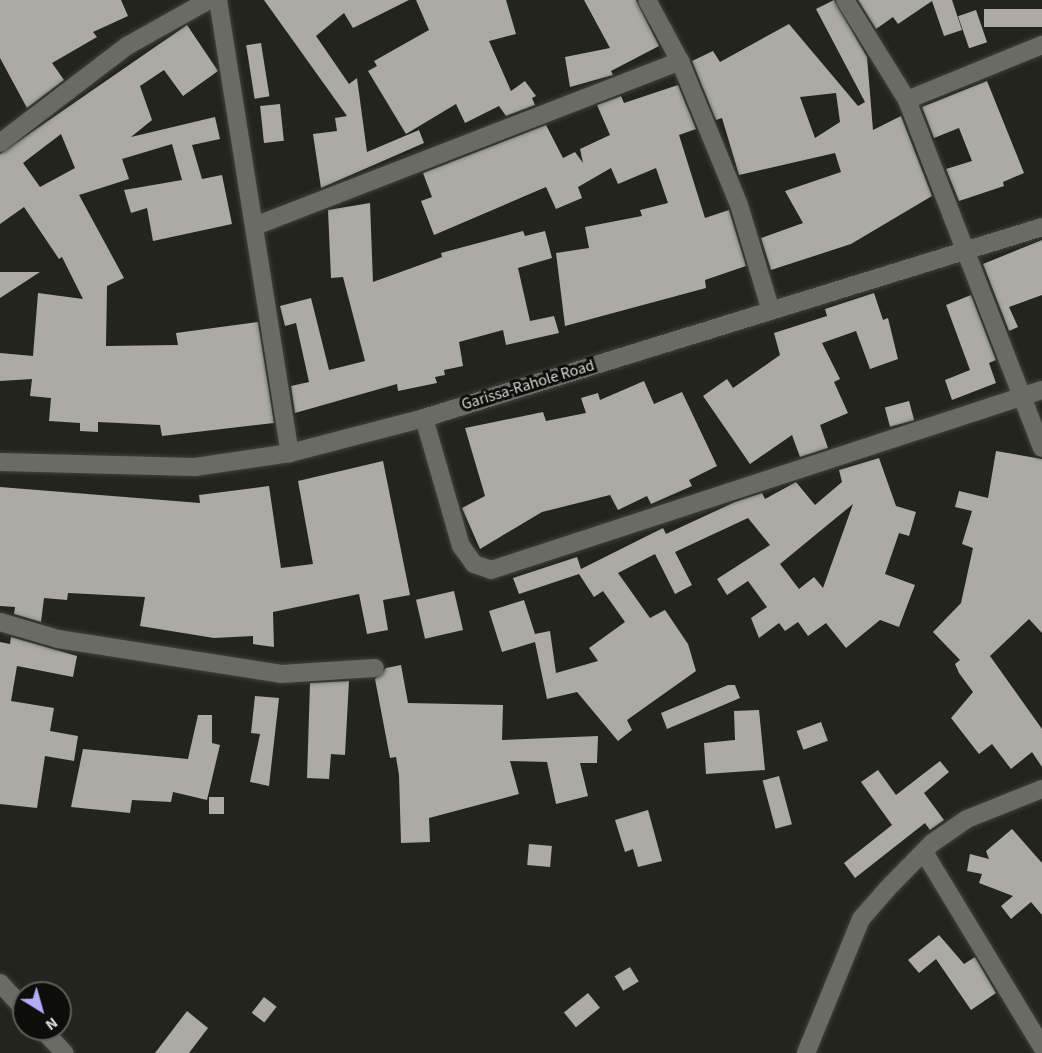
<!DOCTYPE html>
<html>
<head>
<meta charset="utf-8">
<style>
	body { margin:0 }
	#map { position:relative; width:1042px; height:1053px; overflow:hidden; background:#24241e; font-family:"Source Sans 3",sans-serif }
	div>[style] { position:absolute }
	[style*='--x'] { left:calc(var(--x)*1px); top:calc(var(--y)*1px); width:calc(var(--w)*1px); rotate:calc(var(--a)*1deg) }
	.building>* { inset:0; background:#ababa4; transform-origin:0 0 }
	.roads { filter:drop-shadow(0 0 2px #41413d) drop-shadow(0 0 2px #41413d) }
	.street>* { height:18px; margin:-9px; padding:0 9px; transform-origin:9px; border-radius:9px; background:#6b6b65 }
	span { translate:-50% -50%; white-space:nowrap; text-align:center; line-height:1.15; -webkit-text-stroke:6px #0d0d0b; paint-order:stroke }
	.street-label { font-size:16px; color:#d6d6d2 }
	.north { position:absolute; left:12px; top:981px; width:60px; height:60px; box-sizing:border-box; background:#0d0d0b; border:2px solid #5d5d5b; border-radius:50%; rotate:143deg; font-size:16px; font-weight:700; line-height:24px; text-align:center; color:#d6d6d2 }
	.north::after { content:''; display:block; margin:auto; width:21px; height:27px; background:#b3adf9; clip-path:polygon(50% 0,100% 100%,50% 72%,0 100%) }
</style>
</head>
<body>
<div id="map">
	<div class="building">
		<i style="clip-path:polygon(0 0,121px 0,128px 16px,93px 32px,97px 37px,52px 63px,64px 80px,27px 108px,0 58px)"></i>
		<i style="clip-path:polygon(264px 0,409px 0,353px 28px,344px 13px,316px 36px,349px 84px,357px 78px,367px 152px,419px 130px,424px 143px,321px 188px,313px 134px,337px 131px,335px 118px,347px 116px)"></i>
		<i style="clip-path:polygon(416px 0,506px 0,516px 34px,489px 41px,511px 91px,525px 81px,536px 96px,532px 98px,535px 105px,506px 116px,499px 106px,465px 123px,456px 104px,406px 134px,368px 71px,377px 66px,374px 61px,429px 30px)"></i>
		<i style="clip-path:polygon(584px 0,636px 0,659px 46px,611px 71px,613px 75px,570px 87px,565px 57px,610px 48px)"></i>
		<i style="clip-path:polygon(evenodd,834px 0,867px 57px,873px 130px,901px 116px,932px 196px,851px 244px,771px 270px,761px 238px,803px 223px,785px 191px,841px 172px,835px 153px,739px 175px,722px 118px,716px 120px,692px 61px,713px 51px,720px 62px,789px 24px,858px 106px,865px 102px,816px 9px,834px 0,836px 93px,840px 122px,815px 138px,800px 97px,836px 93px)"></i>
		<i style="clip-path:polygon(858px 0,952px 0,962px 30px,944px 36px,932px 1px,898px 24px,893px 17px,876px 29px)"></i>
		<i style="left:1042px;top:9px;width:18px;height:58px;rotate:90deg"></i>
		<i style="left:976px;top:10px;width:34px;height:19px;rotate:71deg"></i>
		<i style="clip-path:polygon(evenodd,187px 25px,218px 71px,183px 96px,164px 70px,140px 86px,152px 120px,131px 137px,215px 117px,220px 139px,192px 145px,202px 179px,222px 175px,232px 224px,153px 241px,147px 208px,131px 213px,124px 190px,182px 180px,172px 144px,122px 159px,129px 179px,79px 195px,124px 278px,107px 286px,106px 346px,178px 345px,176px 333px,258px 322px,274px 423px,162px 436px,160px 425px,98px 422px,98px 432px,80px 431px,80px 423px,49px 421px,51px 398px,30px 396px,32px 379px,0 381px,0 353px,33px 356px,38px 293px,83px 299px,62px 257px,59px 259px,24px 207px,0 224px,0 154px,187px 25px,61px 134px,75px 168px,40px 187px,23px 163px,61px 134px)"></i>
		<i style="left:261px;top:43px;width:54px;height:15px;rotate:81deg"></i>
		<i style="clip-path:polygon(987px 81px,1024px 173px,1003px 182px,1004px 186px,959px 201px,946px 169px,972px 161px,959px 128px,934px 138px,922px 107px)"></i>
		<i style="clip-path:polygon(678px 85px,696px 129px,679px 135px,705px 218px,729px 210px,746px 266px,705px 280px,706px 288px,565px 326px,556px 253px,589px 248px,585px 227px,642px 216px,640px 210px,668px 203px,656px 168px,618px 184px,611px 168px,578px 187px,582px 198px,556px 209px,546px 187px,434px 235px,421px 201px,432px 197px,423px 173px,546px 125px,563px 158px,575px 152px,583px 163px,580px 149px,610px 135px,597px 105px,621px 96px,624px 103px)"></i>
		<i style="left:280px;top:104px;width:37px;height:20px;rotate:84deg"></i>
		<i style="clip-path:polygon(370px 203px,373px 282px,442px 257px,441px 253px,523px 231px,525px 236px,545px 231px,552px 258px,518px 268px,530px 321px,554px 316px,559px 333px,506px 345px,503px 330px,459px 342px,463px 366px,444px 370px,445px 375px,435px 377px,437px 383px,398px 391px,397px 384px,295px 413px,291px 386px,309px 382px,296px 323px,285px 326px,280px 306px,311px 298px,329px 370px,365px 361px,343px 277px,331px 278px,328px 210px)"></i>
		<i style="clip-path:polygon(1042px 240px,1042px 295px,1009px 307px,1018px 327px,1009px 331px,983px 264px)"></i>
		<i style="clip-path:polygon(0 272px,40px 272px,0 298px)"></i>
		<i style="clip-path:polygon(874px 293px,883px 320px,888px 318px,898px 359px,870px 369px,856px 331px,822px 343px,840px 379px,834px 382px,848px 413px,820px 425px,828px 448px,800px 457px,792px 435px,750px 464px,703px 396px,727px 379px,733px 388px,780px 355px,774px 333px,827px 316px,825px 309px)"></i>
		<i style="clip-path:polygon(971px 295px,996px 360px,989px 363px,996px 383px,952px 400px,945px 380px,970px 370px,946px 305px)"></i>
		<i style="clip-path:polygon(644px 381px,654px 404px,682px 392px,717px 466px,689px 480px,692px 486px,651px 504px,647px 496px,618px 510px,610px 495px,542px 512px,480px 549px,462px 508px,485px 496px,465px 428px,543px 412px,546px 421px,586px 413px,581px 398px,598px 393px,600px 400px)"></i>
		<i style="left:909px;top:401px;width:20px;height:25px;rotate:75deg"></i>
		<i style="clip-path:polygon(996px 451px,1042px 459px,1042px 633px,1029px 619px,990px 656px,1042px 729px,1042px 767px,1032px 752px,1011px 769px,992px 744px,979px 754px,951px 718px,973px 692px,959px 673px,955px 664px,960px 660px,933px 632px,961px 603px,973px 548px,962px 544px,972px 511px,955px 507px,959px 491px,988px 498px)"></i>
		<i style="clip-path:polygon(evenodd,879px 458px,896px 506px,916px 512px,909px 536px,899px 533px,885px 574px,915px 585px,899px 627px,880px 620px,846px 648px,826px 623px,808px 636px,798px 622px,785px 631px,779px 623px,759px 638px,751px 618px,767px 607px,748px 581px,727px 595px,717px 579px,770px 545px,748px 518px,675px 552px,692px 585px,675px 594px,655px 554px,618px 573px,650px 618px,665px 610px,688px 644px,696px 671px,627px 720px,632px 730px,618px 741px,577px 692px,547px 699px,535px 642px,502px 652px,489px 611px,524px 600px,535px 634px,550px 631px,556px 673px,598px 661px,589px 648px,625px 622px,603px 591px,594px 597px,579px 574px,519px 594px,513px 578px,577px 557px,581px 569px,663px 528px,666px 534px,735px 502px,762px 493px,765px 499px,796px 482px,815px 505px,842px 482px,839px 470px,879px 458px,853px 504px,823px 588px,814px 577px,799px 589px,780px 564px,853px 504px)"></i>
		<i style="clip-path:polygon(383px 461px,410px 595px,383px 600px,388px 630px,367px 634px,359px 594px,273px 612px,274px 647px,253px 644px,253px 636px,214px 638px,140px 626px,145px 597px,68px 593px,67px 600px,44px 598px,41px 622px,14px 614px,15px 607px,0 606px,0 487px,200px 503px,199px 495px,269px 486px,281px 568px,313px 564px,298px 481px)"></i>
		<i style="left:454px;top:591px;width:40px;height:39px;rotate:77deg"></i>
		<i style="clip-path:polygon(11px 637px,77px 656px,73px 677px,17px 666px,11px 701px,54px 708px,50px 731px,78px 736px,74px 761px,45px 756px,37px 808px,0 804px,0 642px,10px 644px)"></i>
		<i style="clip-path:polygon(401px 665px,408px 703px,503px 705px,502px 740px,598px 736px,597px 763px,580px 763px,588px 796px,556px 804px,547px 762px,510px 761px,519px 794px,429px 818px,430px 842px,401px 843px,399px 775px,396px 757px,390px 758px,375px 679px,386px 668px)"></i>
		<i style="clip-path:polygon(349px 681px,345px 755px,331px 754px,329px 779px,307px 778px,310px 683px)"></i>
		<i style="clip-path:polygon(728px 685px,735px 685px,740px 698px,667px 729px,661px 713px)"></i>
		<i style="clip-path:polygon(255px 696px,279px 698px,269px 786px,250px 782px,260px 734px,251px 733px)"></i>
		<i style="clip-path:polygon(759px 710px,765px 770px,706px 774px,704px 743px,735px 740px,734px 711px)"></i>
		<i style="clip-path:polygon(198px 715px,212px 715px,212px 743px,220px 745px,207px 800px,173px 792px,171px 802px,132px 800px,130px 813px,71px 807px,83px 749px,188px 759px)"></i>
		<i style="left:821px;top:722px;width:20px;height:26px;rotate:70deg"></i>
		<i style="clip-path:polygon(940px 761px,949px 772px,924px 793px,944px 820px,930px 830px,925px 823px,855px 878px,844px 863px,892px 825px,861px 782px,878px 770px,896px 795px)"></i>
		<i style="left:779px;top:776px;width:50px;height:17px;rotate:75deg"></i>
		<i style="left:209px;top:797px;width:15px;height:17px"></i>
		<i style="clip-path:polygon(648px 810px,662px 861px,638px 867px,633px 849px,625px 852px,615px 820px)"></i>
		<i style="clip-path:polygon(1012px 829px,1042px 863px,1042px 915px,1031px 902px,1011px 919px,1001px 906px,1013px 896px,979px 883px,982px 874px,967px 871px,970px 854px,989px 859px,986px 851px)"></i>
		<i style="left:529px;top:844px;width:23px;height:21px;rotate:5deg"></i>
		<i style="clip-path:polygon(939px 935px,964px 964px,975px 957px,996px 993px,971px 1010px,936px 959px,919px 973px,908px 960px)"></i>
		<i style="left:630px;top:967px;width:17px;height:18px;rotate:59deg"></i>
		<i style="left:588px;top:993px;width:19px;height:31px;rotate:51deg"></i>
		<i style="left:264px;top:997px;width:16px;height:20px;rotate:38deg"></i>
		<i style="clip-path:polygon(187px 1011px,208px 1028px,189px 1053px,155px 1053px)"></i>
	</div>
	<div class="roads">
		<div class="street">
			<i style="--x:218;--y:0;--w:459;--a:81"></i>
			<i style="--x:845;--y:0;--w:118;--a:58.2"></i>
			<i style="--x:907;--y:100;--w:373;--a:68.8"></i>
			<i style="--x:680;--y:61;--w:156;--a:67.7"></i>
			<i style="--x:739;--y:205;--w:108;--a:73.2"></i>
			<i style="--x:907;--y:100;--w:146;--a:-22.2"></i>
			<i style="--x:0;--y:143;--w:160;--a:-37.4"></i>
			<i style="--x:127;--y:46;--w:94;--a:-29.3"></i>
			<i style="--x:255;--y:226;--w:456;--a:-21.2"></i>
			<i style="--x:680;--y:61;--w:69;--a:-118.4"></i>
			<i style="--x:424;--y:418;--w:133;--a:73.9"></i>
			<i style="--x:461;--y:546;--w:22;--a:54"></i>
			<i style="--x:474;--y:564;--w:18;--a:19"></i>
			<i style="--x:491;--y:570;--w:580;--a:-18.09"></i>
			<i style="--x:0;--y:462;--w:195;--a:1.5"></i>
			<i style="--x:195;--y:467;--w:96;--a:-8.4"></i>
			<i style="--x:290;--y:453;--w:138;--a:-14.6"></i>
			<i style="--x:424;--y:418;--w:647;--a:-17.17"></i>
			<i style="--x:0;--y:622;--w:60;--a:16.3"></i>
			<i style="--x:58;--y:639;--w:226;--a:8.9"></i>
			<i style="--x:281;--y:674;--w:94;--a:-3.7"></i>
			<i style="--x:924;--y:852;--w:228;--a:58.8"></i>
			<i style="--x:0;--y:983;--w:35;--a:47"></i>
			<i style="--x:42;--y:1029;--w:33;--a:47"></i>
			<i style="--x:806;--y:1053;--w:145;--a:-67.7"></i>
			<i style="--x:861;--y:919;--w:40;--a:-49"></i>
			<i style="--x:887;--y:889;--w:64;--a:-45.6"></i>
			<i style="--x:932;--y:843;--w:42;--a:-34.4"></i>
			<i style="--x:967;--y:819;--w:81;--a:-21.8"></i>
		</div>
	</div>
	<div class="street-label">
		<span style="left:528px;top:385px;rotate:-17deg">Garissa-Rahole Road</span>
	</div>
	<div class="north">N</div>
</div>
</body>
</html>
